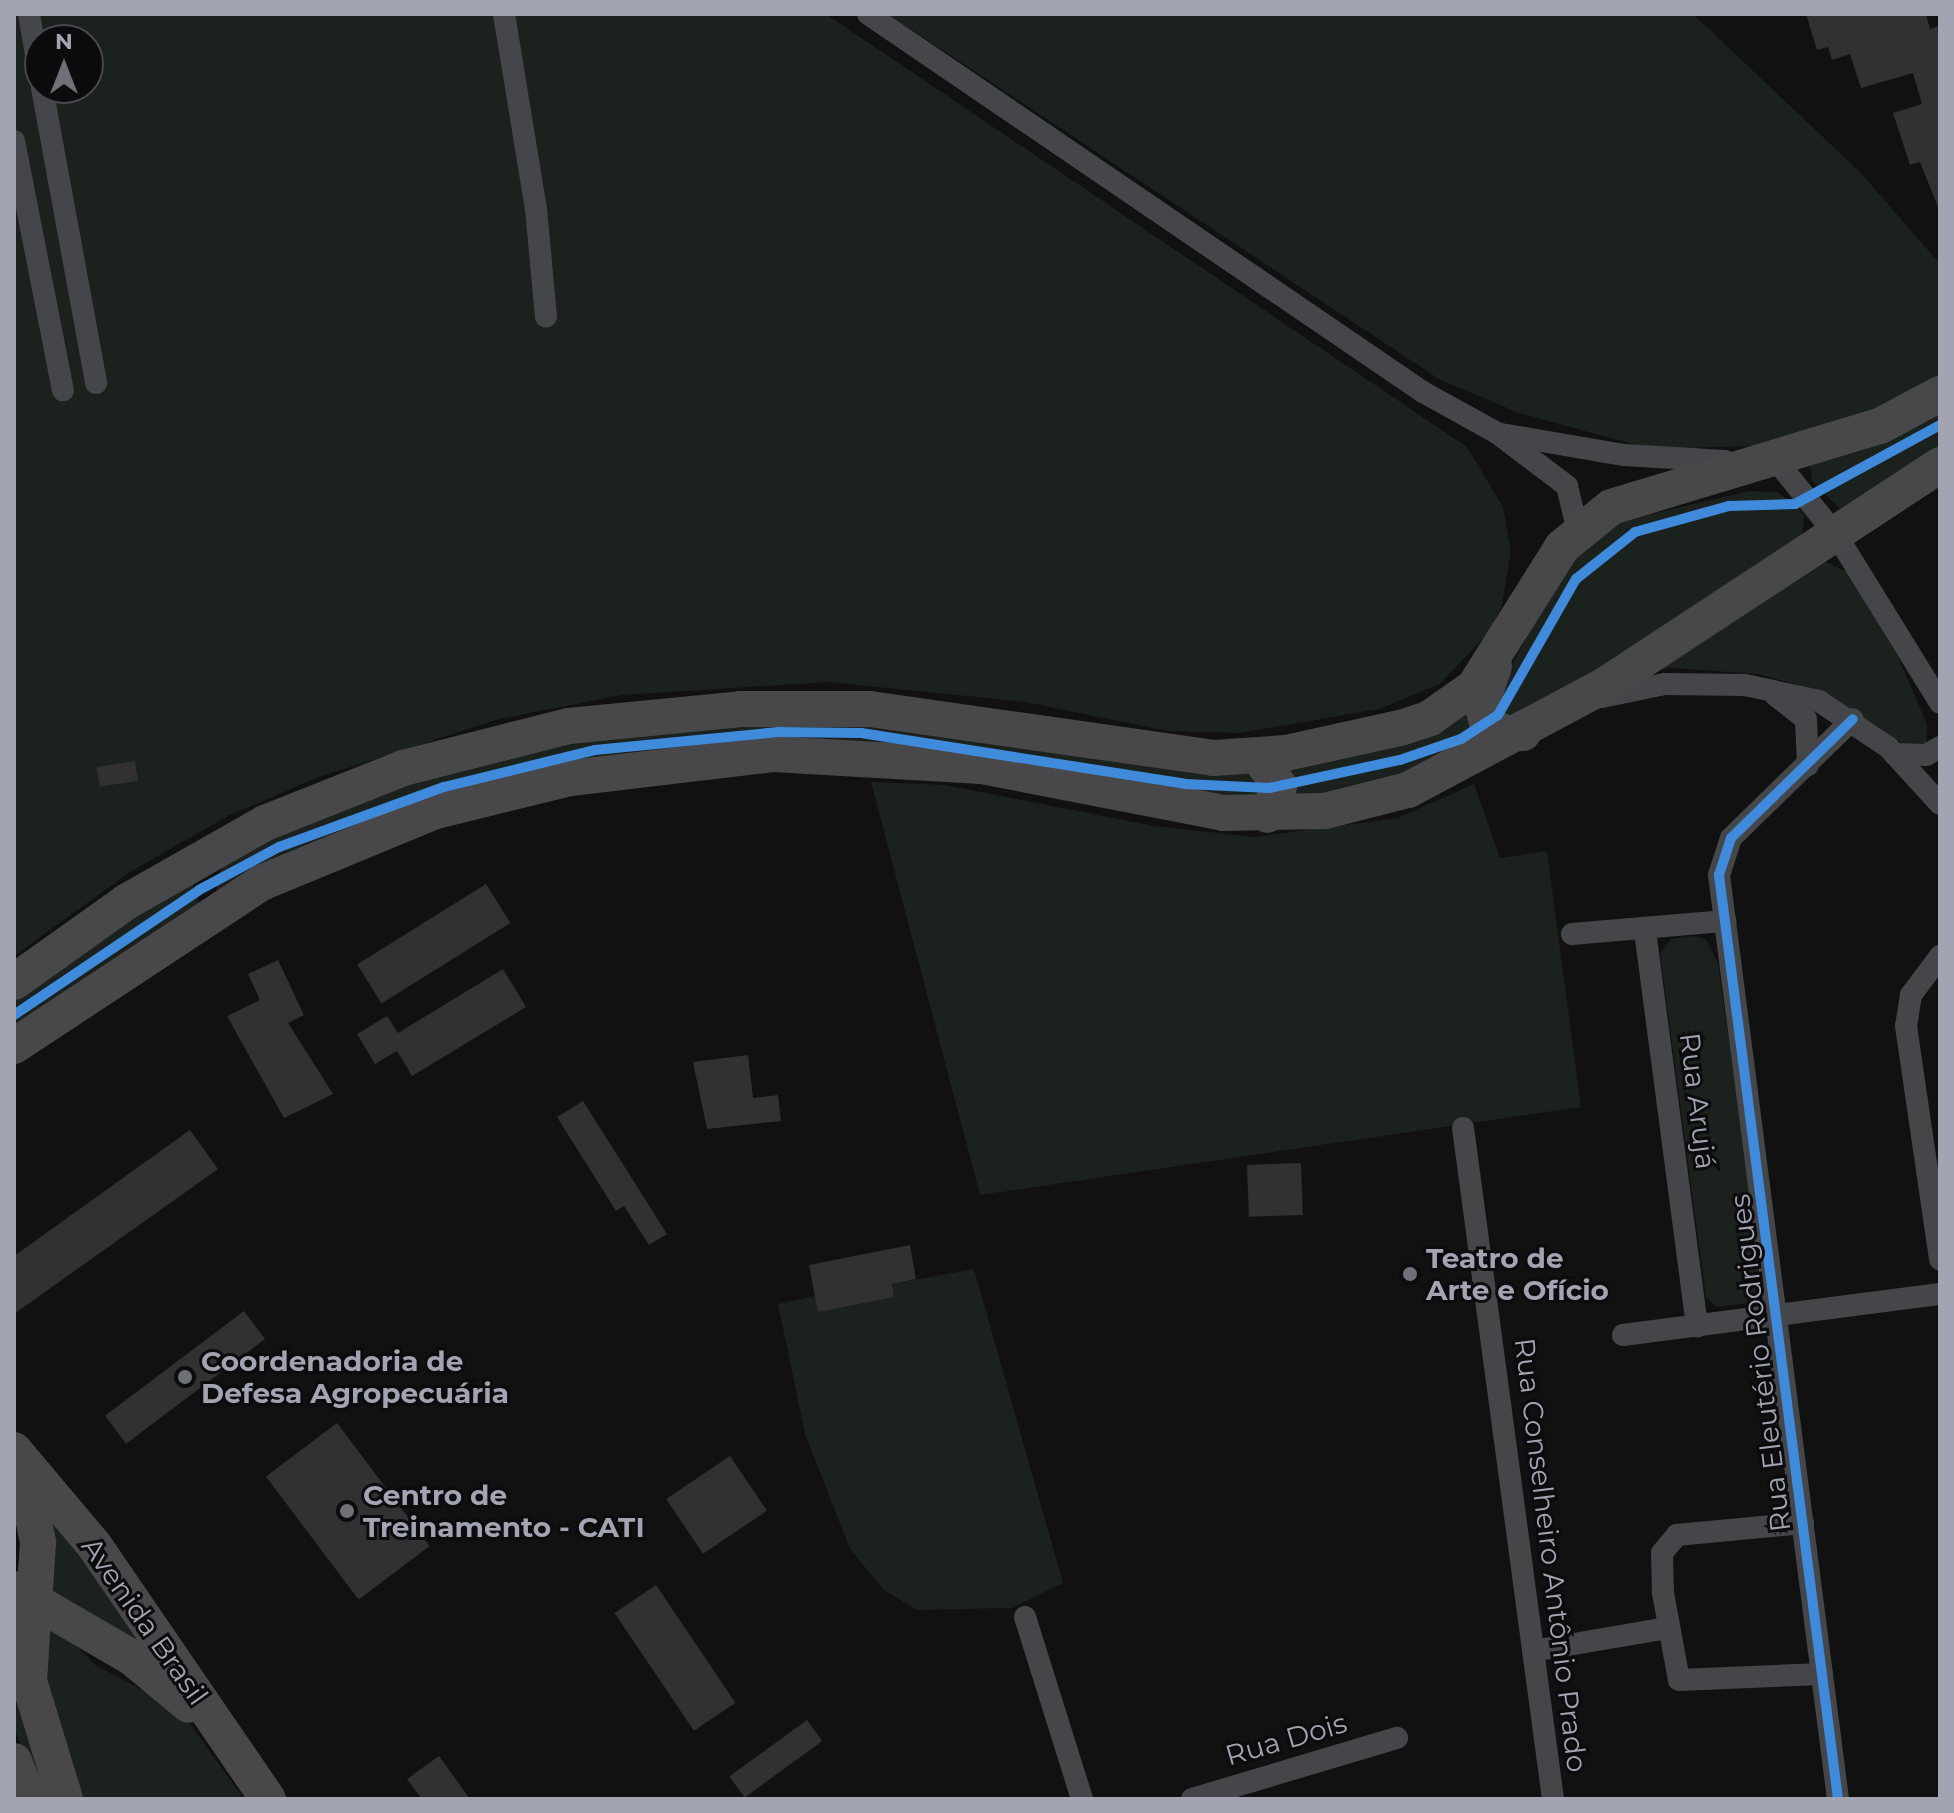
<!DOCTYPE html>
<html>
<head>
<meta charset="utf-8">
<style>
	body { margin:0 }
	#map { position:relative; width:1954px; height:1813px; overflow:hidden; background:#111; font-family:Montserrat,sans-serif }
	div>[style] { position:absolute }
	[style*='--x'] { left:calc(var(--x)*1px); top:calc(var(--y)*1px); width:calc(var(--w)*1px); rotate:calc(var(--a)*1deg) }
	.green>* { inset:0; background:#1b211d }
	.building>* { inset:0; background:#313133; transform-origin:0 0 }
	.minor>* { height:22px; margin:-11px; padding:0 11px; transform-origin:11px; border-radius:11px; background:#45464a }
	.primary>* { height:36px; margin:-18px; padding:0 18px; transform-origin:18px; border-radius:18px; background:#48484b }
	.cycleway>* { height:10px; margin:-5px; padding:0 5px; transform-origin:5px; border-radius:5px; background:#408adc }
	.dots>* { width:22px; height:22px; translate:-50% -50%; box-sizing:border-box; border:4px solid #0c0b0d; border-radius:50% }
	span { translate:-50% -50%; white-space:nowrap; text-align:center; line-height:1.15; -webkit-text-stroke:6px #0c0b0d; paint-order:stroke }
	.street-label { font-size:28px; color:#a2a4b1 }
	.poi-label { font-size:28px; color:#a2a4b1; font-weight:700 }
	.left { translate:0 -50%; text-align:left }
	.frame { position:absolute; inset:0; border:16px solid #a2a4b1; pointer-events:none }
	.north { position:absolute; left:24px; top:24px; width:80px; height:80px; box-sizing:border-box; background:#0c0b0d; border:2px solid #48484f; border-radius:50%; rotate:0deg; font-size:22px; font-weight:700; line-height:32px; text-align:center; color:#a2a4b1 }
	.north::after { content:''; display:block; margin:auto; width:28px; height:36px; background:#6f7179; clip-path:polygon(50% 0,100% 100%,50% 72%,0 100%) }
</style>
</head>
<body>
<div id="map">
	<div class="green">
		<i style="clip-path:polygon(evenodd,14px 14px,826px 14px,1467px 447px,1503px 507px,1511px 551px,1502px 605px,1490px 631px,1440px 684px,1379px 709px,1239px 733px,1168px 731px,1025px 702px,829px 682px,622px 695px,499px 719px,316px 778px,228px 816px,130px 872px,14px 956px,14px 14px,40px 40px,88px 40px,88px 88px,40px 88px,40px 40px)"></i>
		<i style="clip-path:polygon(888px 14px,1693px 14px,1860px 172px,1940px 264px,1940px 377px,1871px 415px,1755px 446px,1651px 449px,1519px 413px,1439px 379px)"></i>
		<i style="clip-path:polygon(1940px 406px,1940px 453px,1842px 511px,1812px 481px,1810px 461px)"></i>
		<i style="clip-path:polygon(1749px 491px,1777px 492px,1795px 504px,1804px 515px,1802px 540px,1529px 718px,1500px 723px,1493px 700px,1566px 565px,1617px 522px)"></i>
		<i style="clip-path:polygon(1822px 560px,1847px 572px,1897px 655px,1927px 724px,1926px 745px,1905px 745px,1827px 693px,1758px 674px,1672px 668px,1635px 674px)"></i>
		<i style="clip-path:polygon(1467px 709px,1480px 735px,1403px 777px,1297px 800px,1292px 769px)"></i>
		<i style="clip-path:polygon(780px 717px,1262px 770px,1268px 798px,660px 754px,216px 891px,222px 863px,345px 803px,518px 748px)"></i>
		<i style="clip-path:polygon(871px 782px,945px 785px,1154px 826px,1253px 837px,1398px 818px,1474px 784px,1500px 858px,1547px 851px,1581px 1107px,980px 1195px)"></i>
		<i style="clip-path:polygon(191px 879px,199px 902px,14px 1041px,14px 997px)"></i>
		<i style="clip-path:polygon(1694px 936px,1706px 939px,1718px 964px,1764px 1284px,1752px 1303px,1717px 1307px,1706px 1297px,1660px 954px,1671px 939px)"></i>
		<i style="clip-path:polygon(974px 1269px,1063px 1583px,1012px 1608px,917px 1610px,884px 1590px,850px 1549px,805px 1434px,778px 1304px,815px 1296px,894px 1297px,892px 1284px)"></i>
		<i style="clip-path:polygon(46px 1508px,156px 1654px,43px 1591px)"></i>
		<i style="clip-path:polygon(14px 1603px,56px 1799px,43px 1799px,14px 1728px)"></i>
		<i style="clip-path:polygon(42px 1624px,65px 1634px,95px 1665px,180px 1710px,244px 1799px,78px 1799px,52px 1731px)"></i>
	</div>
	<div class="building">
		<i style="clip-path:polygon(1806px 14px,1926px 14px,1930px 29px,1940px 26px,1940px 212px,1920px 162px,1910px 165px,1893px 113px,1922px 104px,1913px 73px,1861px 88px,1850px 54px,1832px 60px,1828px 47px,1817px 50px)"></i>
		<i style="left:135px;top:761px;width:20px;height:39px;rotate:81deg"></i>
		<i style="left:486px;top:884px;width:46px;height:152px;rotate:58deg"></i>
		<i style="clip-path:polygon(278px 960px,304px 1015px,288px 1023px,333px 1094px,284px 1118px,227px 1016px,260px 1000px,248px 974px)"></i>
		<i style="clip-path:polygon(503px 969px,526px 1007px,412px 1076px,397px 1051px,375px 1064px,357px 1034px,387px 1016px,398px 1033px)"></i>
		<i style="clip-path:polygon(748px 1055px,753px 1098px,778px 1095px,781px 1121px,707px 1129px,693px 1062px)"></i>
		<i style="clip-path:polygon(583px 1101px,667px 1234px,649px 1245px,624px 1206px,616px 1211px,557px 1117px)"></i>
		<i style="clip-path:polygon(190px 1130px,218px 1169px,14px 1314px,14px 1256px)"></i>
		<i style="left:1301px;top:1163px;width:52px;height:54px;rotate:88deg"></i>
		<i style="clip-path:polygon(910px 1245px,916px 1279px,892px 1284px,894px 1297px,818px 1312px,809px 1265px)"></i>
		<i style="left:244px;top:1311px;width:35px;height:174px;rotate:53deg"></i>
		<i style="left:337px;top:1423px;width:154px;height:89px;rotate:53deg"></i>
		<i style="left:730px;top:1456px;width:66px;height:77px;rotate:56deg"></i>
		<i style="left:656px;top:1585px;width:142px;height:50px;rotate:56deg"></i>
		<i style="left:807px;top:1720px;width:26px;height:96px;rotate:54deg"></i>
		<i style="clip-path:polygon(439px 1756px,470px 1799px,422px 1799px,407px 1779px)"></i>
	</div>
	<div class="minor">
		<i style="--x:29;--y:14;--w:65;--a:80.2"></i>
		<i style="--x:504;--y:14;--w:198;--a:80.7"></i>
		<i style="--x:536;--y:209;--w:108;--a:84.7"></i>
		<i style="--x:868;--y:14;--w:671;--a:34.26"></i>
		<i style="--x:1423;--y:392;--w:85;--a:29"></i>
		<i style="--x:1497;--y:433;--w:88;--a:37.1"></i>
		<i style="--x:1567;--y:486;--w:47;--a:76.6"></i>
		<i style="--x:42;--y:88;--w:300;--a:79.6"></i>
		<i style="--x:14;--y:141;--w:254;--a:78.9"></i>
		<i style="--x:1501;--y:434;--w:125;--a:9.7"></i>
		<i style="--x:1624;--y:455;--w:101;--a:3.4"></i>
		<i style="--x:1763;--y:460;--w:12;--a:-5"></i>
		<i style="--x:1775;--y:459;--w:99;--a:51.2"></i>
		<i style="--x:1837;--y:536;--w:196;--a:58.3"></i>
		<i style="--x:1775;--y:695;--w:39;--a:38"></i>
		<i style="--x:1806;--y:719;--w:46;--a:87.5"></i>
		<i style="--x:1602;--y:697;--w:64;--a:-11.7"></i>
		<i style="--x:1665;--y:684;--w:80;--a:0.7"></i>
		<i style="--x:1745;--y:685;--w:76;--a:12.2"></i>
		<i style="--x:1819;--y:701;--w:83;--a:33.7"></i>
		<i style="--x:1888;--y:747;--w:77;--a:47.6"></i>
		<i style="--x:1894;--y:754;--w:32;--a:2"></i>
		<i style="--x:1926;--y:755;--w:16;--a:-30"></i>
		<i style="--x:1645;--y:931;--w:399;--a:82.5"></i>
		<i style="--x:1572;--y:934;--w:154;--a:-4.9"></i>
		<i style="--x:1940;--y:956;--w:49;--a:126.6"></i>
		<i style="--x:1911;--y:995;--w:31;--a:99"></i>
		<i style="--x:1906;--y:1026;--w:236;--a:81.7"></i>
		<i style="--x:1463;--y:1128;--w:677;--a:82.36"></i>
		<i style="--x:1623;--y:1335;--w:320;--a:-7.4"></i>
		<i style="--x:1803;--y:1523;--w:127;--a:174.6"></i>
		<i style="--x:1677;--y:1535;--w:23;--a:130"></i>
		<i style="--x:1662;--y:1553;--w:40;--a:88.6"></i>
		<i style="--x:1663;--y:1593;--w:88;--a:79.6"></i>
		<i style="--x:1679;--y:1680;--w:143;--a:-2.4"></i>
		<i style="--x:1025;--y:1617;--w:191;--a:72.6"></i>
		<i style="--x:1533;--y:1651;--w:137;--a:-9.7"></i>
		<i style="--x:1192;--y:1799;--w:214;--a:-16.6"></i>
		<i style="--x:1838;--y:1799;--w:932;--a:-97.34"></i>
		<i style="--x:1719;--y:875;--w:39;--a:-72"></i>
		<i style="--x:1731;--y:838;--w:170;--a:-44.3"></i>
	</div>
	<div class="primary">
		<i style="--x:1494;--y:666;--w:39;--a:108"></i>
		<i style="--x:1482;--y:703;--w:21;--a:76"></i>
		<i style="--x:1487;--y:723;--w:20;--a:30"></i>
		<i style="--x:1504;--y:733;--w:19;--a:0"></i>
		<i style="--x:1259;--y:757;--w:35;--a:55"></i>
		<i style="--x:1279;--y:786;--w:31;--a:112"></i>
		<i style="--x:14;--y:982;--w:138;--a:-35.5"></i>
		<i style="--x:126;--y:902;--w:160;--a:-29.6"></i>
		<i style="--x:265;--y:823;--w:149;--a:-21.7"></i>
		<i style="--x:403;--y:768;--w:171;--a:-14.2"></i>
		<i style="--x:569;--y:726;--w:173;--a:-5.6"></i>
		<i style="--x:741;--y:709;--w:129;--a:0"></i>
		<i style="--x:870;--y:709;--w:346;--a:8.1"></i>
		<i style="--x:1213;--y:758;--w:73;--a:-3.9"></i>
		<i style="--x:1286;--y:753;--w:117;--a:-12.4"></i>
		<i style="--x:1400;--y:728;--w:32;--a:-18"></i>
		<i style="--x:1430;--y:718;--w:54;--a:-35.2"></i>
		<i style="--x:1474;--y:687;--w:165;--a:-57.8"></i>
		<i style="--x:1562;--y:547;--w:63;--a:-39.2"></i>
		<i style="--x:1611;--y:507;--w:281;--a:-16.8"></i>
		<i style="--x:1880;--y:426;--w:68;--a:-28.1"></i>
		<i style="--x:14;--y:1046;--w:296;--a:-33.4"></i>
		<i style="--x:261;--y:883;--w:189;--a:-22.4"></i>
		<i style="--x:436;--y:811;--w:138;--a:-13.8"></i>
		<i style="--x:570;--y:778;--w:204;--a:-6.7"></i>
		<i style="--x:773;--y:754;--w:209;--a:3.3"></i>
		<i style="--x:982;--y:766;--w:246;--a:11"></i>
		<i style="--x:1223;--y:813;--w:102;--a:-1.1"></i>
		<i style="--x:1325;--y:811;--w:86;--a:-14.2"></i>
		<i style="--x:1408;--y:790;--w:220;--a:-28"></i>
		<i style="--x:1602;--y:687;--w:404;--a:-33.3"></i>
		<i style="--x:14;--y:1450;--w:124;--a:49.9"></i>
		<i style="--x:94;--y:1545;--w:308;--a:55.6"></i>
		<i style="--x:23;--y:1470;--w:74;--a:78.2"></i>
		<i style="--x:38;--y:1542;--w:139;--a:93.7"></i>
		<i style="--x:29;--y:1681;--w:123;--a:73"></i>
		<i style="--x:14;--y:1589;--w:135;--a:30.2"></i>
		<i style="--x:131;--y:1657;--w:75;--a:39.6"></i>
		<i style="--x:14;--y:1761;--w:41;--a:68.5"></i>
	</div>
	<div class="cycleway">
		<i style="--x:14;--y:1015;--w:223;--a:-34"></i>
		<i style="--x:199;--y:890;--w:91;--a:-28.3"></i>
		<i style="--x:279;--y:847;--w:176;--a:-20"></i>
		<i style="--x:444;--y:787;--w:155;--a:-13.8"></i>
		<i style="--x:595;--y:750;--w:184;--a:-5.6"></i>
		<i style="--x:778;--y:732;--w:83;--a:0.7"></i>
		<i style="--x:861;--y:733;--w:328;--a:8.9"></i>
		<i style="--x:1185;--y:784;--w:84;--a:2.7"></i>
		<i style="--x:1269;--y:788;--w:134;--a:-12.1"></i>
		<i style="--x:1400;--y:760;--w:65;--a:-19"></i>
		<i style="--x:1461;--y:739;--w:44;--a:-33"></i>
		<i style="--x:1498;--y:715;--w:157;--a:-60.2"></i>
		<i style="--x:1576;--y:579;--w:75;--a:-38.5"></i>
		<i style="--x:1635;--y:532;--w:98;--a:-15.5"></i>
		<i style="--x:1729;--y:506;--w:66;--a:-1.7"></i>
		<i style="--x:1795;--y:504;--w:165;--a:-28.6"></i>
		<i style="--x:1838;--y:1799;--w:932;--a:-97.34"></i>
		<i style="--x:1719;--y:875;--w:39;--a:-72"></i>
		<i style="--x:1731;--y:838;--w:170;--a:-44.3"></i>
	</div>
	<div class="dots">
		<i style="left:1410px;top:1274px;background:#6f7179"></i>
		<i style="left:185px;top:1377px;background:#6f7179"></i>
		<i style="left:347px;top:1511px;background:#6f7179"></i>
	</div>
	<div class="street-label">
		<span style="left:1698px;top:1101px;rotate:83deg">Rua Arujá</span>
		<span style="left:1760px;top:1363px;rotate:-97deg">Rua Eleutério Rodrigues</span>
		<span style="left:1551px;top:1555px;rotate:83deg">Rua Conselheiro Antônio Prado</span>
		<span style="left:145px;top:1621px;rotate:55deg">Avenida Brasil</span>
		<span style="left:1286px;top:1739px;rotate:-16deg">Rua Dois</span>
	</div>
	<div class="poi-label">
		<span class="left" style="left:1426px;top:1274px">Teatro de<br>Arte e Ofício</span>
		<span class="left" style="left:201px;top:1377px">Coordenadoria de<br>Defesa Agropecuária</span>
		<span class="left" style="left:363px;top:1511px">Centro de<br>Treinamento - CATI</span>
	</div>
	<div class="frame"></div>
	<div class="north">N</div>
</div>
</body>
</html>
